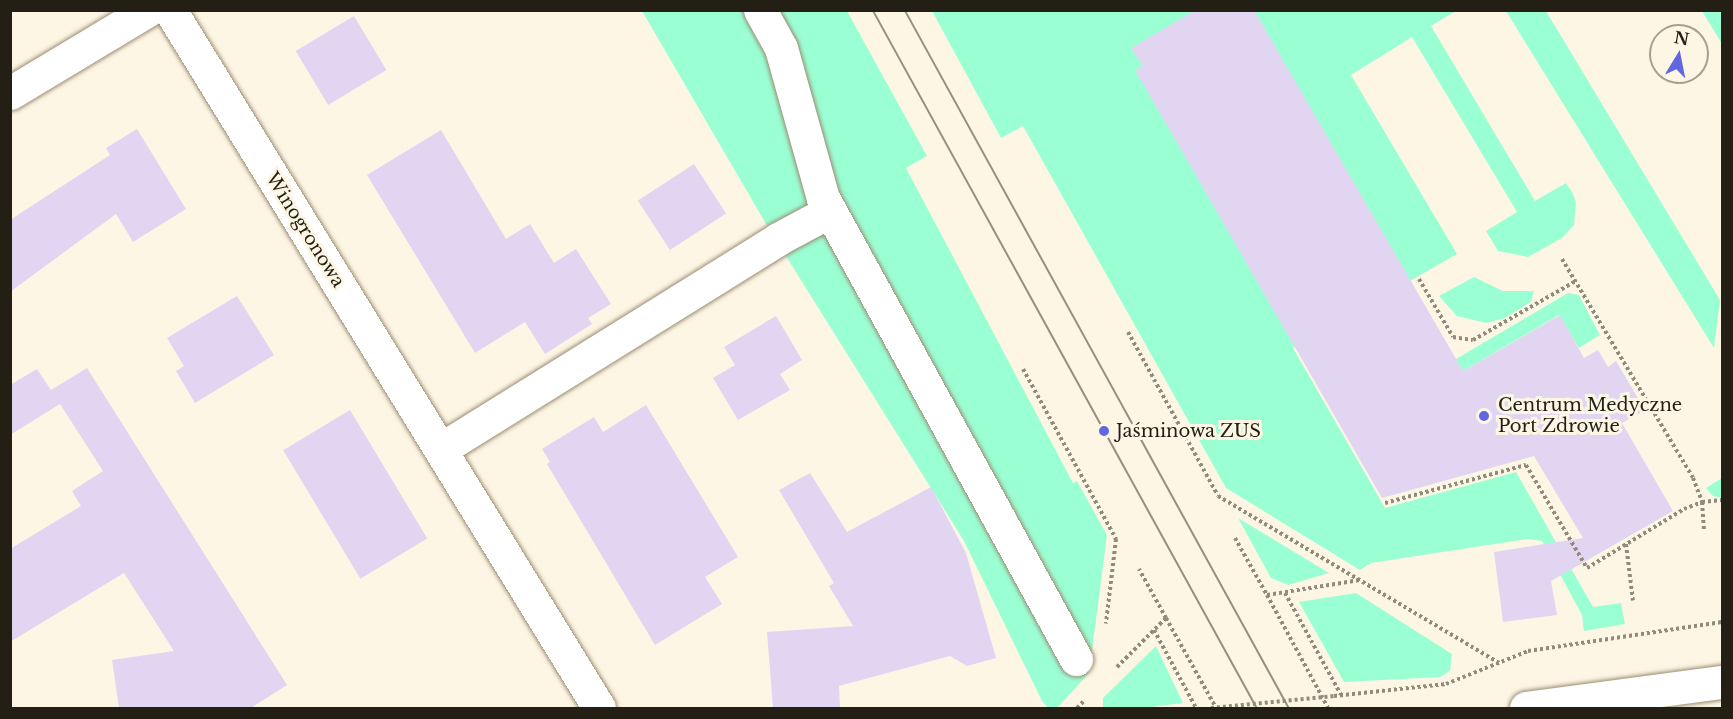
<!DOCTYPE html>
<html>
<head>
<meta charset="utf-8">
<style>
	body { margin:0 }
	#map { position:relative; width:1733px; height:719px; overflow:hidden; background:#fef6e5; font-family:"Libre Baskerville",serif }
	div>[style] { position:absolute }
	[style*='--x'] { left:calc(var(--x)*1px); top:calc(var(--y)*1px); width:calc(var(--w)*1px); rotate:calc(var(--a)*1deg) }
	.green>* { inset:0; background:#9bffd4 }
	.building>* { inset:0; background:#e2d5f2; transform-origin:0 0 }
	.path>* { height:4px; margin-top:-2px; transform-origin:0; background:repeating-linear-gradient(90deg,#918b7d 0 3px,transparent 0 6px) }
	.roads { filter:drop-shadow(0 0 2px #9a8d72) drop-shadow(0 0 2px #9a8d72) }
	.minor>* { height:33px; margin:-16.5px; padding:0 16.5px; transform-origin:16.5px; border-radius:16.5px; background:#fff }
	.tram>* { height:1.5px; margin:-0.75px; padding:0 0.75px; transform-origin:0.75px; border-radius:0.75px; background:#958f81 }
	.path-bridge>* { height:4px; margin-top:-2px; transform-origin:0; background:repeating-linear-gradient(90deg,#918b7d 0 3px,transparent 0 6px) }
	.dots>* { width:16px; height:16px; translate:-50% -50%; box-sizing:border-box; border:3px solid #fef6e5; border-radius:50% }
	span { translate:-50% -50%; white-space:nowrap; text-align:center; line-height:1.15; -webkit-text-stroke:6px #fef6e5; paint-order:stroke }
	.street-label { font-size:18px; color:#241f15 }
	.poi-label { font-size:18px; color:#241f15 }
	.left { translate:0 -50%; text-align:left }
	.frame { position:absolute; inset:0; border:12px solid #241f15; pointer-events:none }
	.north { position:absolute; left:1649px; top:24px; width:60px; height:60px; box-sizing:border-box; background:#fef6e5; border:2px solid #a7a092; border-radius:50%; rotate:10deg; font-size:16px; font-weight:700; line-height:24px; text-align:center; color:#241f15 }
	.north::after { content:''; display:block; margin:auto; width:21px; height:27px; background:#6067df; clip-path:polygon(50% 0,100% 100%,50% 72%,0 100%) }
</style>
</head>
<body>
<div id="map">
	<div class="green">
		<i style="clip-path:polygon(642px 11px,847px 11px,927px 156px,906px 168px,1073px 483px,1077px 481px,1107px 535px,1089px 673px,1057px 708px,1048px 708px,1042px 701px,964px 541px,769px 229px)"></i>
		<i style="clip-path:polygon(932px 11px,1456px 11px,1431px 26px,1535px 201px,1566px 183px,1572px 192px,1576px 202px,1574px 225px,1562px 238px,1528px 257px,1498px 251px,1486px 231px,1517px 212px,1412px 37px,1351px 75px,1457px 254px,1293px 348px,1385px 508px,1516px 472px,1593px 607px,1621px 603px,1625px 624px,1584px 631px,1582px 615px,1542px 541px,1528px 539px,1371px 563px,1360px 570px,1226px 488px,1023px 126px,1001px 138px)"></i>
		<i style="clip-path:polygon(1506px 11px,1546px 11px,1720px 300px,1714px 348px)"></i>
		<i style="clip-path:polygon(1702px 11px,1722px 11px,1722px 44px)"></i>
		<i style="clip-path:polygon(1474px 277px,1503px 291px,1534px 291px,1531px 302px,1505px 318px,1486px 323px,1457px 316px,1439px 296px)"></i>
		<i style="clip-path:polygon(1568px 293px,1579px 295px,1600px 335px,1579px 348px,1559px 315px,1463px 371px,1456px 359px)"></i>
		<i style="clip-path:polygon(1722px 478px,1722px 498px,1713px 496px,1706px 488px)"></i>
		<i style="clip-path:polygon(1238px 518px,1329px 573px,1288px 585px,1271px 578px)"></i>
		<i style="clip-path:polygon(1356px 593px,1452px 654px,1450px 671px,1440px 677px,1344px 682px,1299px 602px)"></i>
		<i style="clip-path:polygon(1156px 646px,1183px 703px,1143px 708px,1103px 708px,1103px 698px)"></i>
	</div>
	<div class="building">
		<i style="clip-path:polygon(1196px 10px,1254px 10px,1463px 371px,1560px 315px,1584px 358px,1598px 350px,1608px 367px,1616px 361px,1645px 410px,1622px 423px,1673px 511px,1551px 581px,1557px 615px,1503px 622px,1494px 552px,1583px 538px,1534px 456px,1382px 498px,1135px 70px,1143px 66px,1131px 48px)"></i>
		<i style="left:354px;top:16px;width:63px;height:68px;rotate:59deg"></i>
		<i style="clip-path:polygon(137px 129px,186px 209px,133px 242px,116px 214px,10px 292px,10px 220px,110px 155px,106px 148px)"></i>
		<i style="clip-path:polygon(441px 130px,506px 239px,530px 224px,554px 263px,576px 249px,611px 304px,588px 318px,592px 324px,545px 354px,525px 322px,475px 353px,367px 175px)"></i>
		<i style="left:694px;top:164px;width:59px;height:67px;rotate:57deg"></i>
		<i style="clip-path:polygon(237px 296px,274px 355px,195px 403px,176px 371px,184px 366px,167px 338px)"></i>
		<i style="clip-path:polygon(776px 316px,802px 360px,780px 374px,790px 390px,738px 420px,713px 378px,735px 365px,724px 347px)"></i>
		<i style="clip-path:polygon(87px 368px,287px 685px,251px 708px,119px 708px,112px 660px,174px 651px,124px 573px,10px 642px,10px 549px,81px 506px,72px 491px,103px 471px,60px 404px,10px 435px,10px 385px,37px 369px,51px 390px)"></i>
		<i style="clip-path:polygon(646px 405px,738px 557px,705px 577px,722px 604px,655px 645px,547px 464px,550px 462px,542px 449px,594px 417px,603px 432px)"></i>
		<i style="left:350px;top:410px;width:150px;height:78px;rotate:59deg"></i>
		<i style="clip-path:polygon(810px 473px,847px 532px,931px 487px,966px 553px,996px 658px,967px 666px,950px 656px,839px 686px,840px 708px,773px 708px,767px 632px,853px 626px,829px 586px,834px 583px,779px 490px)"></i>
	</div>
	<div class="path">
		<i style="--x:1562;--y:259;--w:255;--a:59.1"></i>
		<i style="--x:1693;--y:478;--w:26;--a:69"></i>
		<i style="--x:1702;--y:502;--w:20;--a:-6"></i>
		<i style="--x:1419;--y:279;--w:67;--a:59.6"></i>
		<i style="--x:1453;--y:337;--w:20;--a:9"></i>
		<i style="--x:1473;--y:340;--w:119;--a:-29.8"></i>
		<i style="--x:1128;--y:332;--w:187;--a:61.2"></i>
		<i style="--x:1218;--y:496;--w:327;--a:30.7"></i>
		<i style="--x:1023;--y:369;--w:194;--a:61.3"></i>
		<i style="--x:1116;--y:539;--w:85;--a:96.8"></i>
		<i style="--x:1385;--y:503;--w:146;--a:-15.1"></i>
		<i style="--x:1526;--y:465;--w:120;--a:59.4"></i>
		<i style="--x:1587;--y:568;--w:114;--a:-31.3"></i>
		<i style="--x:1684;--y:509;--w:19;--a:-21"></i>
		<i style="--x:1702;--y:502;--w:30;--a:86"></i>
		<i style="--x:1235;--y:538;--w:65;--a:60.7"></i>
		<i style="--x:1267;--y:595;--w:94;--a:-9.2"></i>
		<i style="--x:1626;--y:544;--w:57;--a:83"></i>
		<i style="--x:1285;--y:593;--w:116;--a:61.2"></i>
		<i style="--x:1267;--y:595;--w:128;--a:61.6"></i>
		<i style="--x:1166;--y:618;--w:103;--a:60.9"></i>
		<i style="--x:1154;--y:630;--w:89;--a:61.7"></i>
		<i style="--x:1117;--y:667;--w:69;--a:-45"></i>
		<i style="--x:1166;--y:618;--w:56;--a:-118.9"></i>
		<i style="--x:1334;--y:696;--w:113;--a:-6.1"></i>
		<i style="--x:1446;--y:684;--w:88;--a:-21.9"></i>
		<i style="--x:1528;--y:651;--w:196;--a:-8.5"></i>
		<i style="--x:1077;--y:708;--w:10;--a:-45"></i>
	</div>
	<div class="roads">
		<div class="minor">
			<i style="--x:170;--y:10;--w:819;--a:58.42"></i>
			<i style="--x:760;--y:10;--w:43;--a:61.1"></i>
			<i style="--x:781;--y:48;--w:156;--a:74.4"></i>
			<i style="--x:823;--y:198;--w:526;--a:61.24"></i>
			<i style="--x:10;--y:93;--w:161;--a:-31"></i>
			<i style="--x:441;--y:449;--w:397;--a:-31.9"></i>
			<i style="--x:778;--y:239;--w:59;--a:-28.3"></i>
			<i style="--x:1526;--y:708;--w:198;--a:-7.6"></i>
		</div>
	</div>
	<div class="tram">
		<i style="--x:873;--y:10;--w:797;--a:61.18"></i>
		<i style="--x:905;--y:10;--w:797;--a:61.18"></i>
	</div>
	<div class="path-bridge">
		<i style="--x:1211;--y:708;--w:124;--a:-5.6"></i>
	</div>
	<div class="dots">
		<i style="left:1484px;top:416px;background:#6067df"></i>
		<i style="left:1104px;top:431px;background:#6067df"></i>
	</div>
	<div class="street-label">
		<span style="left:305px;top:230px;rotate:58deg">Winogronowa</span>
	</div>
	<div class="poi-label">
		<span class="left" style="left:1498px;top:416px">Centrum Medyczne<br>Port Zdrowie</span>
		<span class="left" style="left:1116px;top:431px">Jaśminowa ZUS</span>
	</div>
	<div class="frame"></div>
	<div class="north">N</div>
</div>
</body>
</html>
